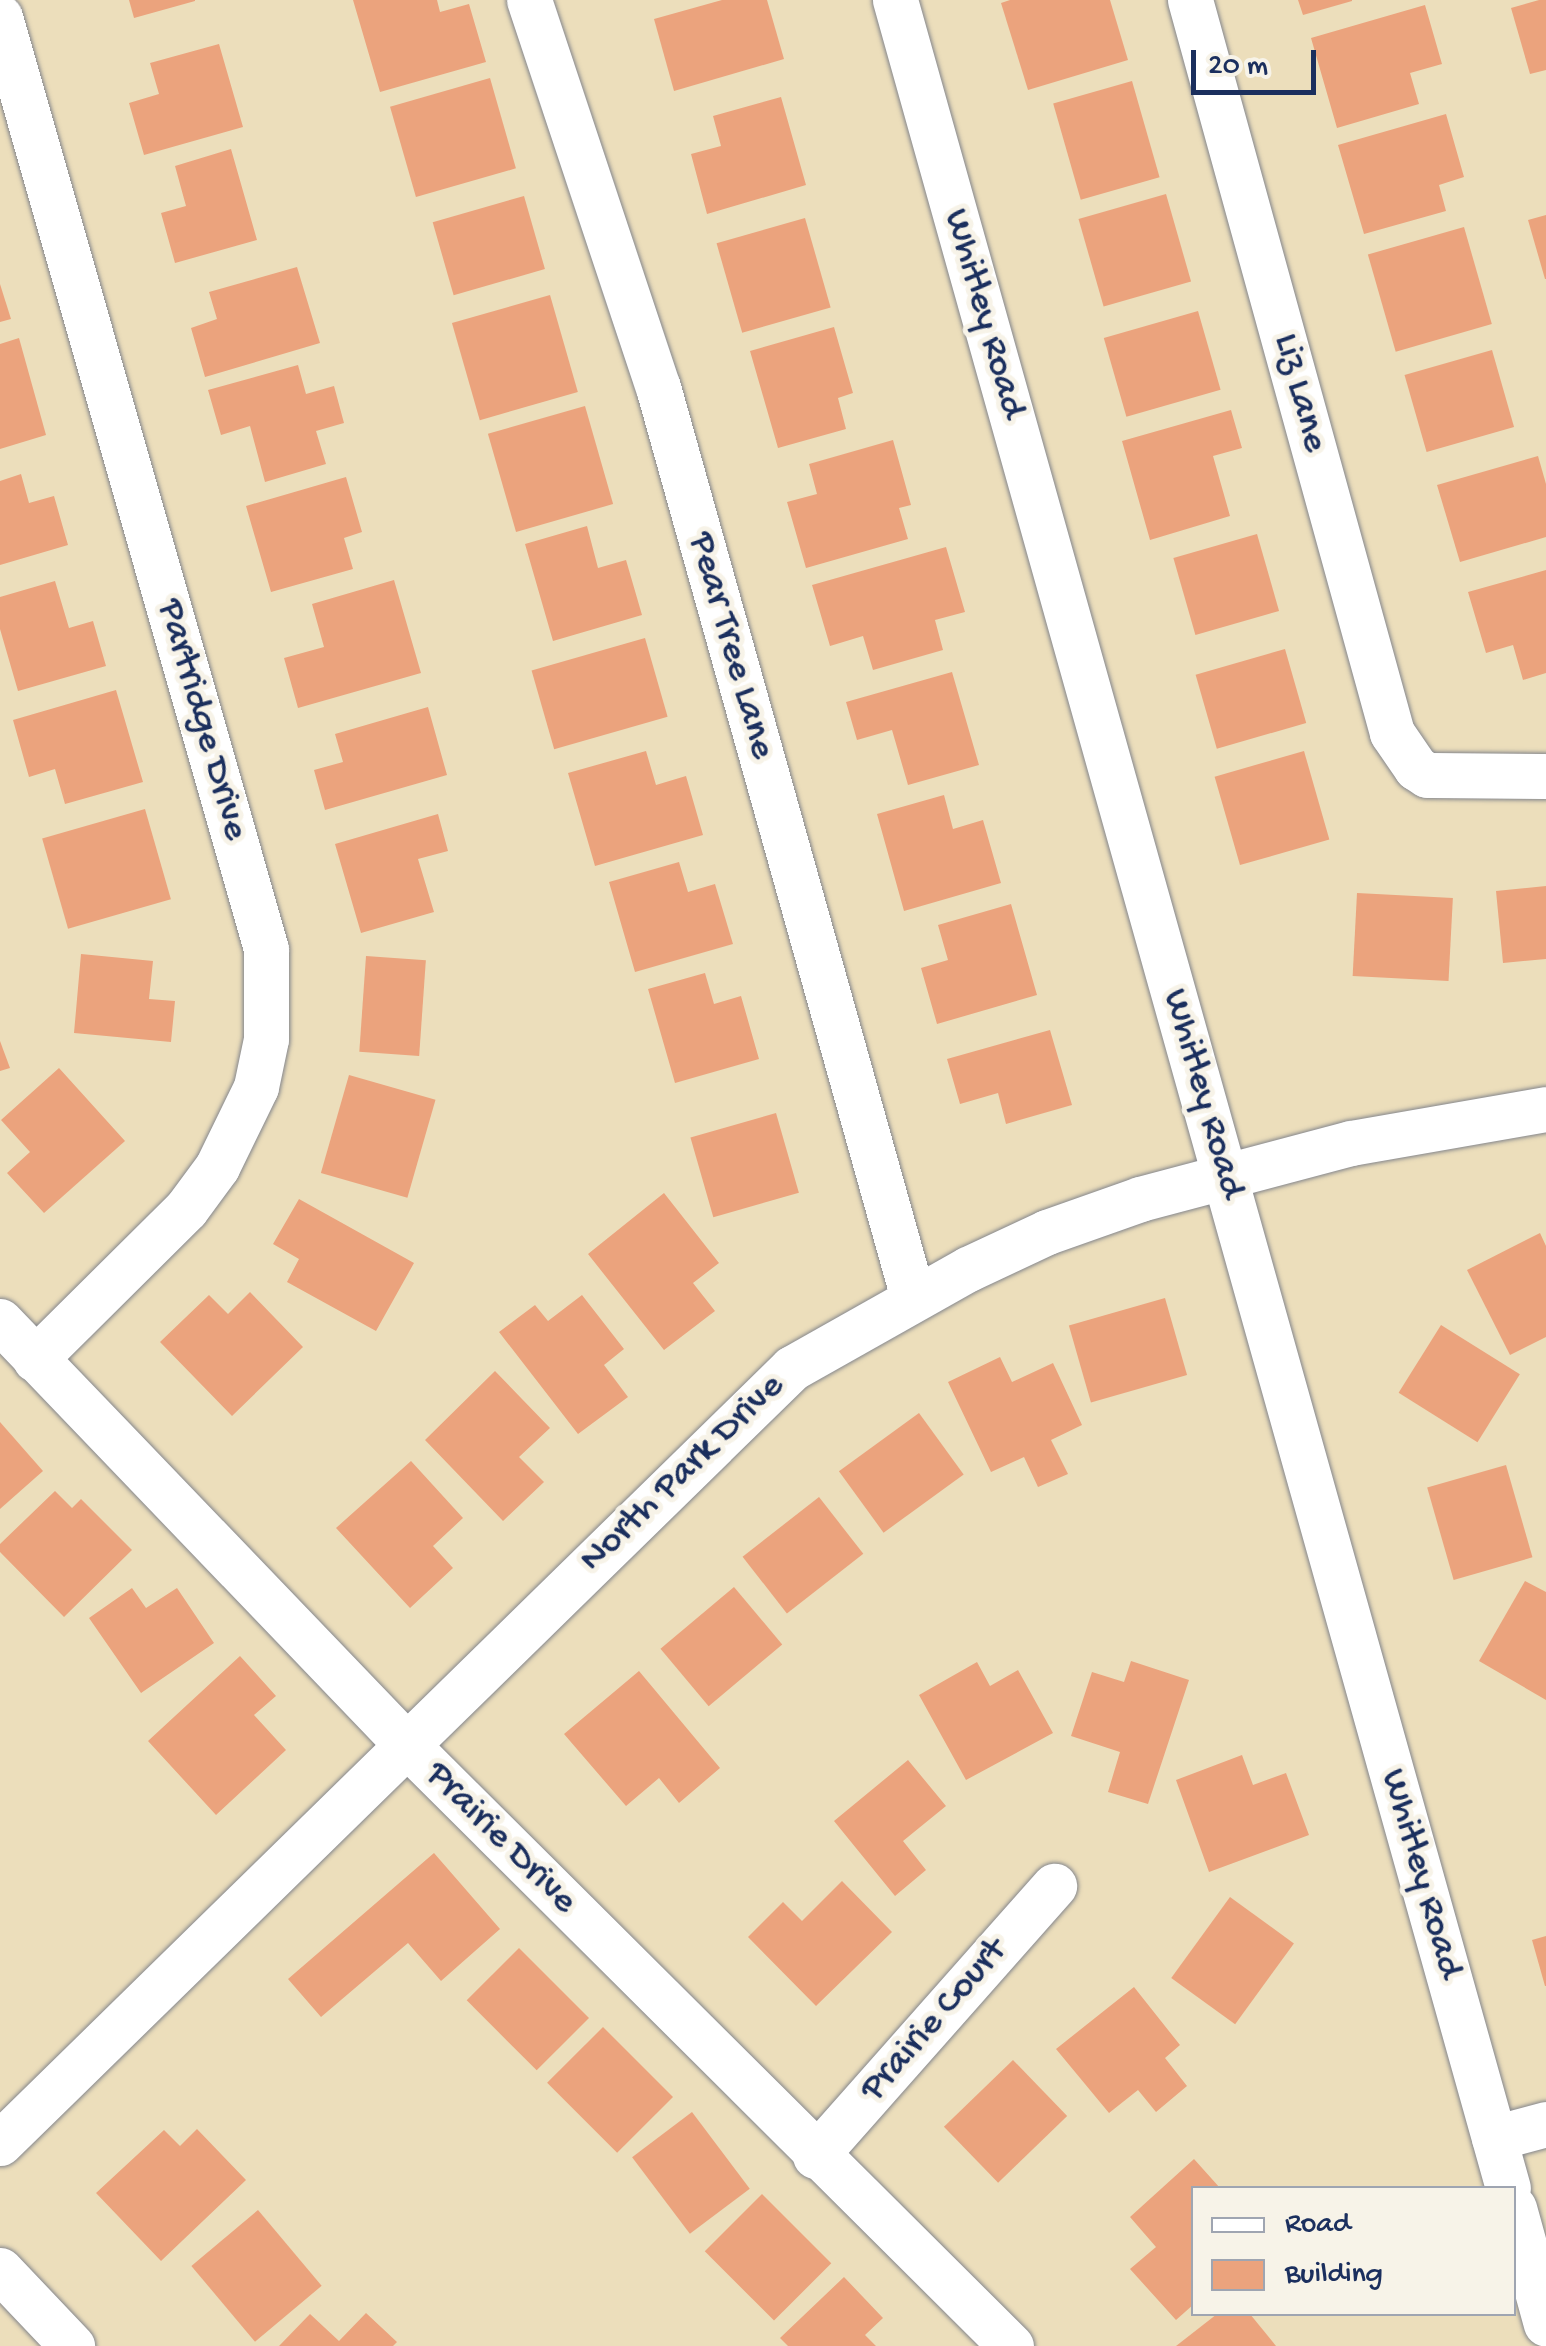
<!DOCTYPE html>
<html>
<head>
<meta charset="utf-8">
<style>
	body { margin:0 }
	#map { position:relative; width:1546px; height:2346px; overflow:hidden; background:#ecdebb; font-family:"Gochi Hand",sans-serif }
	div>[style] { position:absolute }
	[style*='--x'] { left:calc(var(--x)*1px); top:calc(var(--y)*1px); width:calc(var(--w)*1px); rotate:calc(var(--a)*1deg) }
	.building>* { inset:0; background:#eba37d; transform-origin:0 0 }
	.roads { filter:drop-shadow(0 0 2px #84868c) drop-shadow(0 0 2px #84868c) }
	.minor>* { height:45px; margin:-22.5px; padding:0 22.5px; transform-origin:22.5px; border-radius:22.5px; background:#fff }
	span { translate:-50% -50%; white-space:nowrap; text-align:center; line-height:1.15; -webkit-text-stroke:10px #f7f3e8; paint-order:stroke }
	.street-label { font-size:38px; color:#1b2f5e }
	.legend { position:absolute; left:1191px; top:2186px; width:325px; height:130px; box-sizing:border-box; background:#f7f3e8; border:2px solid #9fa5b1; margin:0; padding:12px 18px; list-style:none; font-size:30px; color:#1b2f5e }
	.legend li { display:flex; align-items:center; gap:20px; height:50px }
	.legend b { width:50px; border:2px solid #9fa5b1 }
	.scale { position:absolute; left:1191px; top:50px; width:125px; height:45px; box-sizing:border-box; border:5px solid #1b2f5e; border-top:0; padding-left:12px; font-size:30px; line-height:35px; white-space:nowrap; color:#1b2f5e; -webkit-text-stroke:8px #f7f3e8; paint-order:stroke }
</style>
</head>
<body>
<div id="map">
	<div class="building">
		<i style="clip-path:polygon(129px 0,195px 0,195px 1px,134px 18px)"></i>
		<i style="clip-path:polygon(353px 0,437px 0,440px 12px,469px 4px,486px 62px,380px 92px)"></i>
		<i style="clip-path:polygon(722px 0,767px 0,784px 59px,674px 91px,654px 19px)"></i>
		<i style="clip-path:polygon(1010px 0,1110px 0,1128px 60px,1028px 90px,1001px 3px)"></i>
		<i style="clip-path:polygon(1298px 0,1352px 0,1352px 1px,1303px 15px)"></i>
		<i style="clip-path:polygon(1539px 0,1546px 0,1546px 70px,1530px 74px,1511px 8px)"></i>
		<i style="clip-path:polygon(1425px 5px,1442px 64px,1410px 73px,1419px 104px,1337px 128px,1311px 38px)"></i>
		<i style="clip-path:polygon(219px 44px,243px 127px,144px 155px,129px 103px,159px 94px,150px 63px)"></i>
		<i style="left:490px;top:78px;width:94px;height:104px;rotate:74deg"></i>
		<i style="left:1132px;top:81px;width:100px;height:82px;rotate:74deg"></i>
		<i style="clip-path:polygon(781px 97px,806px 185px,707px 214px,691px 154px,721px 146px,713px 116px)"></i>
		<i style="clip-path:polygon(1446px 114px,1464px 177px,1439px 185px,1446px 211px,1364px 234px,1338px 145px)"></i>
		<i style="clip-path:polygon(231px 149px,257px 240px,175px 263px,161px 213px,186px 206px,175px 166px)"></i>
		<i style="left:1166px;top:194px;width:91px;height:91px;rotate:74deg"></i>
		<i style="left:524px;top:196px;width:76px;height:95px;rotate:74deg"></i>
		<i style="clip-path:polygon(1546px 215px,1546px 279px,1545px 279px,1528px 220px)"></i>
		<i style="left:805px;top:218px;width:93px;height:92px;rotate:74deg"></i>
		<i style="left:1464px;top:227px;width:101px;height:100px;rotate:74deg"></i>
		<i style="clip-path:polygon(297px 267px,320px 343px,205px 377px,191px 328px,217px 319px,209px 292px)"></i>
		<i style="clip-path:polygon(0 284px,11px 319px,0 322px)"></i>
		<i style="left:550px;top:295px;width:101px;height:102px;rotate:74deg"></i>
		<i style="left:1198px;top:311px;width:82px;height:98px;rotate:74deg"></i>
		<i style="clip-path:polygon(834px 327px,853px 393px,838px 398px,846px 429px,778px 448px,750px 351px)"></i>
		<i style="clip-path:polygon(19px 338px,46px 435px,0 449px,0 344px)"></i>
		<i style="left:1492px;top:350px;width:80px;height:91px;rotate:74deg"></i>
		<i style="clip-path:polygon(298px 365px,306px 394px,334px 386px,344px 423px,316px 431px,326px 464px,265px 482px,250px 426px,221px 435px,208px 390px)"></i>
		<i style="left:585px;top:406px;width:102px;height:101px;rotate:74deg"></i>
		<i style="clip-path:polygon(1231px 410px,1242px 448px,1213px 456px,1230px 516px,1150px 540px,1122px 441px)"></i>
		<i style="clip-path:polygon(893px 440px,911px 505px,899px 508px,908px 539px,806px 568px,787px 502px,817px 494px,809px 464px)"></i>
		<i style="clip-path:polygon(1538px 456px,1546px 484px,1546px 537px,1460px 562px,1437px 485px)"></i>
		<i style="clip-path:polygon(21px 474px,29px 503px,54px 496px,68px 545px,0 565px,0 481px)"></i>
		<i style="clip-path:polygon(346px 477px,362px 532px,344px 538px,353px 569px,271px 592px,246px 506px)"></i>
		<i style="clip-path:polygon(587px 526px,598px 568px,626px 560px,642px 615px,553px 641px,525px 544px)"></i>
		<i style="left:1257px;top:534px;width:80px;height:87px;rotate:74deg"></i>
		<i style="clip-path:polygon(946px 547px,965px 612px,935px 620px,943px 650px,873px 670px,863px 636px,830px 646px,812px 585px)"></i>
		<i style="clip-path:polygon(1546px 570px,1546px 673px,1523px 680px,1513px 645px,1486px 653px,1468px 592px)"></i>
		<i style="clip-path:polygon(394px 580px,421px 673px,298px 708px,284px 658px,324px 647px,312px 604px)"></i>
		<i style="clip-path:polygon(55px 581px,69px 628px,93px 621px,106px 666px,18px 691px,0 629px,0 597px)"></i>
		<i style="left:645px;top:638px;width:82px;height:118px;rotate:74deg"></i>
		<i style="left:1285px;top:649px;width:77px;height:93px;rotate:74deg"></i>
		<i style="clip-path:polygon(952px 672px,979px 765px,908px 785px,892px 730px,857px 740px,846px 702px)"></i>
		<i style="clip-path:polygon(116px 690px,143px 782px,65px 804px,55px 769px,29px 777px,13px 720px)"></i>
		<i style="clip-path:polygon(428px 707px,447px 775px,325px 810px,314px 770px,343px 762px,335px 734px)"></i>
		<i style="clip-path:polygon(646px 751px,656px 785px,686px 776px,703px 835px,595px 866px,568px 773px)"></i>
		<i style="left:1304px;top:751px;width:92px;height:93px;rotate:74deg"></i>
		<i style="clip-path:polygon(944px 795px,953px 829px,983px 820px,1001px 883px,904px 911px,877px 814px)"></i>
		<i style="left:145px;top:809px;width:94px;height:107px;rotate:74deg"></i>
		<i style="clip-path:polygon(438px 814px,448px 851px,418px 859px,434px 912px,361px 933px,335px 844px)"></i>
		<i style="clip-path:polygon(679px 862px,688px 892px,715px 884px,733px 944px,635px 972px,609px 882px)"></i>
		<i style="clip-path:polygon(1546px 886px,1546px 959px,1503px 963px,1496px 891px)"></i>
		<i style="left:1357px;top:893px;width:96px;height:83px;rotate:3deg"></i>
		<i style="clip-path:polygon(1011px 904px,1037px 995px,937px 1024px,921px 968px,948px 960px,938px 925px)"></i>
		<i style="clip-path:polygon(81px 954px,153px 961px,149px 999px,175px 1001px,171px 1042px,74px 1033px)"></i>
		<i style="left:366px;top:956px;width:60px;height:96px;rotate:4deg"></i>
		<i style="clip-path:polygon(705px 973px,714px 1004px,741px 996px,759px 1059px,675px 1083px,648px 989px)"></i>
		<i style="clip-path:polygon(1050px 1030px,1072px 1105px,1006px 1124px,998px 1093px,960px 1104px,947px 1059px)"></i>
		<i style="clip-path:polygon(0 1041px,10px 1068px,0 1071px)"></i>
		<i style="clip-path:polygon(59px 1068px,125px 1141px,44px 1213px,7px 1173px,30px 1152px,1px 1120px)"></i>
		<i style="left:349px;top:1075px;width:90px;height:102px;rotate:16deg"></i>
		<i style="left:776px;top:1113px;width:83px;height:89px;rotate:74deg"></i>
		<i style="clip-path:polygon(664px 1193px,719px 1263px,693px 1283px,715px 1311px,664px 1350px,588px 1254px)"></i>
		<i style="clip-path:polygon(299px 1199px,414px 1263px,376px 1331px,287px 1282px,299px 1259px,273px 1244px)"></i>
		<i style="clip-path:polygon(1540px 1233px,1546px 1246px,1546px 1337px,1510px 1355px,1467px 1270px)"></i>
		<i style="clip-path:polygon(250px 1292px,303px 1347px,232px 1416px,160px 1342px,209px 1295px,228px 1314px)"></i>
		<i style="clip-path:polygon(582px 1295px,624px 1349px,604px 1365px,628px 1397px,578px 1434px,499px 1332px,535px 1305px,548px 1321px)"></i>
		<i style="left:1165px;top:1298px;width:80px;height:100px;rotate:74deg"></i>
		<i style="left:1441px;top:1325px;width:93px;height:80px;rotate:32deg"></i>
		<i style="clip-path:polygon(1000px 1357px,1012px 1382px,1053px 1363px,1082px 1425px,1051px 1440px,1068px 1474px,1038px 1487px,1024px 1457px,991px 1472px,948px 1382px)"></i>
		<i style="clip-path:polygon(495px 1371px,550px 1428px,519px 1457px,544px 1482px,503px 1521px,425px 1440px)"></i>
		<i style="left:919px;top:1413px;width:76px;height:99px;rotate:54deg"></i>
		<i style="clip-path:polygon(0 1422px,43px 1471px,0 1509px)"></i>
		<i style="clip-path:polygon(411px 1461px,463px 1518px,433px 1546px,453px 1568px,410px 1608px,336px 1528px)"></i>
		<i style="left:1506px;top:1465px;width:96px;height:82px;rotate:74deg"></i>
		<i style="clip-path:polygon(55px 1491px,72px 1508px,81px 1499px,132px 1550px,64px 1617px,0 1552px,0 1544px)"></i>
		<i style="left:819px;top:1497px;width:72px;height:97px;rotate:52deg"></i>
		<i style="clip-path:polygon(1525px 1581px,1546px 1592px,1546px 1700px,1479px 1661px)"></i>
		<i style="left:734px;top:1587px;width:75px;height:96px;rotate:50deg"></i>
		<i style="clip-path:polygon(132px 1588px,146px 1608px,177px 1588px,214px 1643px,141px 1693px,89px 1618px)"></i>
		<i style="clip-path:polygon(240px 1656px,276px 1696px,254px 1715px,286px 1750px,216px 1815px,148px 1741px)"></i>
		<i style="clip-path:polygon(1131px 1661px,1189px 1680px,1148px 1804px,1108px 1792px,1120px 1752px,1071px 1736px,1092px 1672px,1124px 1682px)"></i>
		<i style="clip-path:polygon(977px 1662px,990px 1686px,1018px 1670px,1053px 1733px,966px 1780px,919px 1695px)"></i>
		<i style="clip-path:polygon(639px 1671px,720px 1768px,679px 1803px,659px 1778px,626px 1806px,564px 1734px)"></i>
		<i style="clip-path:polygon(1242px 1755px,1253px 1785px,1286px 1773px,1309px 1835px,1209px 1872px,1176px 1780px)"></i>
		<i style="clip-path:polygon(908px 1760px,946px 1806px,903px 1841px,926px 1870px,895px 1896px,834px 1821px)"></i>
		<i style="clip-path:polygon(434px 1853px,500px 1929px,441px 1981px,408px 1943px,321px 2017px,288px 1979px)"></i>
		<i style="clip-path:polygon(842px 1881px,892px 1932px,816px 2006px,748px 1937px,783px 1902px,802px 1921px)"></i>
		<i style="left:1230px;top:1897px;width:79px;height:100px;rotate:36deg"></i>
		<i style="clip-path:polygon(1546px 1936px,1546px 1986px,1545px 1986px,1532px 1940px)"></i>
		<i style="left:519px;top:1948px;width:99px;height:74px;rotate:45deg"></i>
		<i style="clip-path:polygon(1134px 1987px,1180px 2045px,1165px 2058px,1187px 2086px,1156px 2112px,1138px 2090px,1109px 2113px,1056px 2049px)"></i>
		<i style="left:603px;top:2027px;width:99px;height:79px;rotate:45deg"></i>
		<i style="left:1013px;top:2060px;width:78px;height:96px;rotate:46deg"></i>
		<i style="left:692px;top:2112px;width:96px;height:75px;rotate:53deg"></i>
		<i style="clip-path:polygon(197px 2129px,246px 2180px,161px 2261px,96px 2193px,164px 2130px,180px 2146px)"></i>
		<i style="clip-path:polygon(1194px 2159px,1220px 2188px,1194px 2188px,1194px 2304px,1176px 2320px,1130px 2269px,1156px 2247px,1130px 2217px)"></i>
		<i style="left:762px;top:2194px;width:98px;height:81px;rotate:45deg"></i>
		<i style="left:258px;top:2210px;width:99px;height:87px;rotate:50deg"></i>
		<i style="clip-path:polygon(844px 2277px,883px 2318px,865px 2335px,876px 2346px,788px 2346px,780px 2338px)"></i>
		<i style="clip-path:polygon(366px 2313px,397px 2342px,393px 2346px,279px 2346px,310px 2314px,339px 2341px)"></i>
		<i style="clip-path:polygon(1217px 2314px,1250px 2314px,1276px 2346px,1176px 2346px)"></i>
	</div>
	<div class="roads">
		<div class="minor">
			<i style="--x:529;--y:0;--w:408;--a:71.6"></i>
			<i style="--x:658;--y:387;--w:946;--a:74.36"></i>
			<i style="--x:895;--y:0;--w:2272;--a:74.35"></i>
			<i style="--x:1190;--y:0;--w:760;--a:74.59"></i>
			<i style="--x:1392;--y:733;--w:42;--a:55.6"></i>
			<i style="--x:1416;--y:768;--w:13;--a:32"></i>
			<i style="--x:1427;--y:775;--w:119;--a:0.5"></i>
			<i style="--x:0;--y:17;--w:969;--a:74.07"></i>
			<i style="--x:266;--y:949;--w:90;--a:90"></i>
			<i style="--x:266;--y:1039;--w:49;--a:101.8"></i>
			<i style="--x:256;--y:1087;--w:89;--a:116"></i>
			<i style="--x:217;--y:1167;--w:52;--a:126.4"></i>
			<i style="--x:186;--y:1209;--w:213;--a:135.2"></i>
			<i style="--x:0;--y:1321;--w:585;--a:46.18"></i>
			<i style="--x:405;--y:1743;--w:855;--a:44.86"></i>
			<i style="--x:1494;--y:2138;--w:54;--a:-15.1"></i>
			<i style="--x:0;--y:2143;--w:1108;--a:-44.38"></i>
			<i style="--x:792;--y:1368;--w:202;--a:-29.4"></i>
			<i style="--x:968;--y:1269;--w:87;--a:-25.1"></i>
			<i style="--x:1047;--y:1232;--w:99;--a:-19.5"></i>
			<i style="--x:1140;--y:1199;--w:218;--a:-14.9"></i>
			<i style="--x:1351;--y:1143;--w:198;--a:-9.9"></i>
			<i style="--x:815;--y:2156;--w:361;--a:-48.5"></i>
			<i style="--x:1514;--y:2208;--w:120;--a:74.6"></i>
			<i style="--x:0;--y:2270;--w:105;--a:46.5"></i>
		</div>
	</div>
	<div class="street-label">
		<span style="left:983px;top:314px;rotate:74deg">Whitley Road</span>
		<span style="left:1299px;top:393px;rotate:75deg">Liz Lane</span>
		<span style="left:730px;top:646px;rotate:74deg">Pear Tree Lane</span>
		<span style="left:201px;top:720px;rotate:74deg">Partridge Drive</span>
		<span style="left:1202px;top:1094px;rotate:74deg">Whitley Road</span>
		<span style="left:683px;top:1474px;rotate:-44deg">North Park Drive</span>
		<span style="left:500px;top:1839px;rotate:45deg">Prairie Drive</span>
		<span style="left:1420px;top:1874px;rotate:74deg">Whitley Road</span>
		<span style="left:935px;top:2021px;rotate:-49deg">Prairie Court</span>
	</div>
	<ul class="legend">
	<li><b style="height:12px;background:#fff"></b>Road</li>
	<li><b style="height:28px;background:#eba37d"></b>Building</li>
	</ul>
	<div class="scale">20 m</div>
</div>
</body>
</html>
